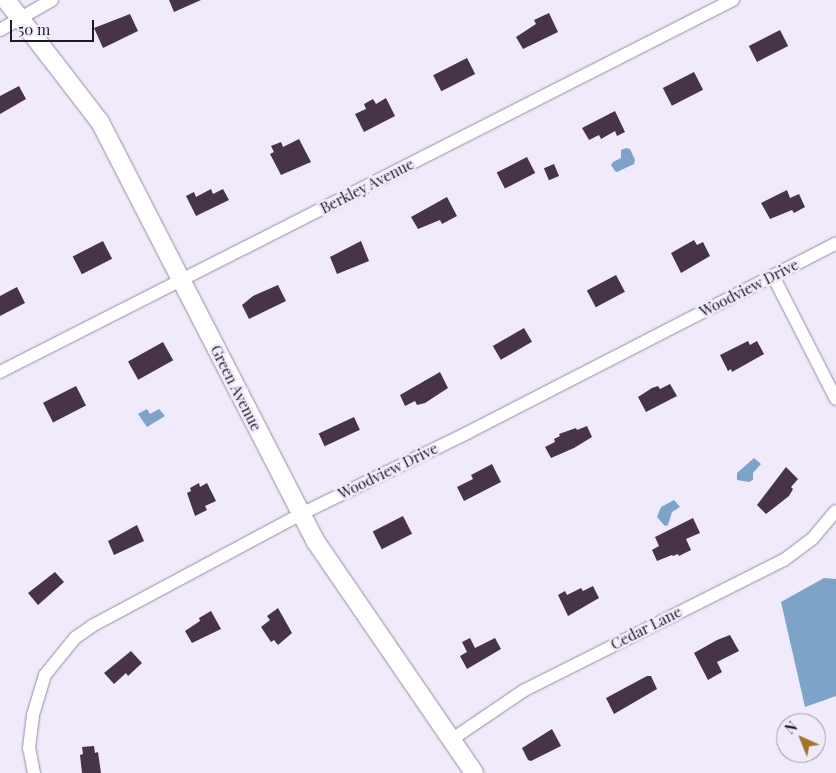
<!DOCTYPE html>
<html>
<head>
<meta charset="utf-8">
<style>
	body { margin:0 }
	#map { position:relative; width:836px; height:773px; overflow:hidden; background:#f0eafb; font-family:"Playfair Display",serif }
	div>[style] { position:absolute }
	[style*='--x'] { left:calc(var(--x)*1px); top:calc(var(--y)*1px); width:calc(var(--w)*1px); rotate:calc(var(--a)*1deg) }
	.water>* { inset:0; background:#7da3c9 }
	.building>* { inset:0; background:#473446; transform-origin:0 0 }
	.roads { filter:drop-shadow(0 0 1px #958ca6) drop-shadow(0 0 1px #958ca6) }
	.street>* { height:12px; margin:-6px; padding:0 6px; transform-origin:6px; border-radius:6px; background:#fff }
	.secondary>* { height:18px; margin:-9px; padding:0 9px; transform-origin:9px; border-radius:9px; background:#fff }
	span { translate:-50% -50%; white-space:nowrap; text-align:center; line-height:1.15; -webkit-text-stroke:5px #f0eafb; paint-order:stroke }
	.street-label { font-size:15px; color:#1e1a24 }
	.north { position:absolute; left:776px; top:713px; width:50px; height:50px; box-sizing:border-box; background:#f0eafb; border:1px solid #9c97a5; border-radius:50%; rotate:316deg; font-size:14px; font-weight:700; line-height:20px; text-align:center; color:#1e1a24 }
	.north::after { content:''; display:block; margin:auto; width:18px; height:22px; background:#a57429; clip-path:polygon(50% 0,100% 100%,50% 72%,0 100%) }
	.scale { position:absolute; left:10px; top:20px; width:84px; height:22px; box-sizing:border-box; border:2px solid #1e1a24; border-top:0; padding-left:6px; font-size:15px; line-height:18px; white-space:nowrap; color:#1e1a24; -webkit-text-stroke:4px #f0eafb; paint-order:stroke }
</style>
</head>
<body>
<div id="map">
	<div class="water">
		<i style="clip-path:polygon(626px 148px,630px 149px,635px 160px,634px 164px,617px 172px,615px 171px,611px 165px,613px 162px,621px 158px,621px 150px)"></i>
		<i style="clip-path:polygon(147px 409px,150px 414px,159px 409px,165px 416px,147px 427px,138px 414px)"></i>
		<i style="clip-path:polygon(754px 458px,761px 464px,753px 473px,753px 480px,749px 482px,737px 480px,737px 473px)"></i>
		<i style="clip-path:polygon(674px 500px,680px 507px,672px 512px,668px 525px,665px 526px,657px 517px,661px 507px)"></i>
		<i style="clip-path:polygon(824px 578px,836px 579px,836px 696px,805px 707px,781px 602px)"></i>
	</div>
	<div class="building">
		<i style="clip-path:polygon(169px 0,201px 0,174px 12px)"></i>
		<i style="clip-path:polygon(549px 13px,558px 32px,523px 49px,516px 37px,536px 24px,534px 20px)"></i>
		<i style="clip-path:polygon(130px 14px,138px 31px,103px 48px,94px 28px)"></i>
		<i style="left:780px;top:30px;width:18px;height:35px;rotate:63deg"></i>
		<i style="left:467px;top:58px;width:18px;height:38px;rotate:63deg"></i>
		<i style="left:694px;top:72px;width:20px;height:35px;rotate:63deg"></i>
		<i style="clip-path:polygon(19px 86px,26px 99px,0 114px,0 96px)"></i>
		<i style="clip-path:polygon(386px 98px,395px 116px,364px 132px,355px 114px,366px 109px,364px 104px,373px 99px,376px 104px)"></i>
		<i style="clip-path:polygon(615px 111px,625px 132px,617px 136px,615px 131px,601px 139px,599px 135px,589px 140px,582px 128px)"></i>
		<i style="clip-path:polygon(299px 139px,311px 162px,281px 175px,270px 154px,274px 152px,271px 146px,281px 142px,283px 147px)"></i>
		<i style="left:527px;top:157px;width:18px;height:34px;rotate:63deg"></i>
		<i style="left:554px;top:164px;width:13px;height:11px;rotate:67deg"></i>
		<i style="clip-path:polygon(211px 189px,213px 194px,223px 189px,229px 200px,196px 216px,186px 196px,194px 192px,196px 197px)"></i>
		<i style="clip-path:polygon(787px 190px,790px 198px,799px 194px,805px 207px,794px 213px,792px 210px,770px 219px,761px 203px)"></i>
		<i style="clip-path:polygon(447px 197px,457px 216px,442px 224px,440px 220px,418px 229px,411px 217px)"></i>
		<i style="clip-path:polygon(694px 240px,697px 245px,703px 242px,710px 256px,681px 273px,671px 253px)"></i>
		<i style="left:103px;top:241px;width:20px;height:34px;rotate:63deg"></i>
		<i style="clip-path:polygon(361px 241px,369px 261px,337px 274px,330px 257px)"></i>
		<i style="left:616px;top:275px;width:19px;height:33px;rotate:62deg"></i>
		<i style="clip-path:polygon(278px 285px,286px 301px,249px 319px,242px 305px,253px 296px)"></i>
		<i style="clip-path:polygon(17px 287px,25px 303px,0 316px,0 296px)"></i>
		<i style="left:524px;top:328px;width:16px;height:36px;rotate:60deg"></i>
		<i style="clip-path:polygon(748px 341px,750px 345px,757px 341px,764px 354px,732px 372px,731px 369px,728px 371px,720px 355px)"></i>
		<i style="left:163px;top:342px;width:21px;height:40px;rotate:61deg"></i>
		<i style="clip-path:polygon(440px 372px,448px 388px,425px 403px,417px 405px,415px 401px,405px 406px,400px 395px)"></i>
		<i style="clip-path:polygon(670px 384px,677px 396px,646px 412px,638px 397px,652px 388px,658px 386px,660px 389px)"></i>
		<i style="left:76px;top:386px;width:22px;height:37px;rotate:63deg"></i>
		<i style="left:354px;top:417px;width:14px;height:39px;rotate:65deg"></i>
		<i style="clip-path:polygon(587px 426px,592px 437px,574px 448px,551px 458px,545px 447px,555px 442px,554px 439px,560px 436px,559px 434px,576px 428px,577px 430px)"></i>
		<i style="clip-path:polygon(492px 464px,501px 482px,464px 501px,457px 487px,473px 479px,471px 475px)"></i>
		<i style="clip-path:polygon(786px 467px,798px 479px,791px 487px,793px 489px,789px 496px,766px 514px,757px 505px)"></i>
		<i style="clip-path:polygon(199px 483px,200px 487px,207px 483px,216px 501px,205px 506px,207px 510px,195px 516px,187px 493px,191px 491px,190px 488px)"></i>
		<i style="left:403px;top:516px;width:20px;height:34px;rotate:63deg"></i>
		<i style="clip-path:polygon(693px 518px,700px 533px,686px 539px,691px 550px,679px 556px,678px 554px,673px 556px,672px 555px,657px 561px,652px 550px,659px 546px,655px 537px)"></i>
		<i style="clip-path:polygon(137px 525px,144px 541px,114px 555px,108px 541px)"></i>
		<i style="clip-path:polygon(55px 572px,64px 582px,38px 605px,28px 593px)"></i>
		<i style="clip-path:polygon(593px 586px,599px 598px,568px 616px,558px 595px,565px 591px,567px 595px,581px 588px,583px 591px)"></i>
		<i style="clip-path:polygon(278px 608px,292px 633px,278px 645px,274px 640px,271px 642px,261px 627px,270px 620px,267px 616px)"></i>
		<i style="clip-path:polygon(211px 611px,221px 629px,192px 643px,185px 631px,200px 621px,199px 618px)"></i>
		<i style="clip-path:polygon(730px 635px,739px 651px,717px 662px,722px 672px,708px 680px,694px 653px,717px 640px)"></i>
		<i style="clip-path:polygon(470px 638px,475px 648px,495px 638px,501px 649px,467px 669px,460px 656px,467px 652px,462px 642px)"></i>
		<i style="clip-path:polygon(131px 651px,142px 663px,128px 676px,126px 673px,114px 684px,104px 673px)"></i>
		<i style="clip-path:polygon(647px 676px,651px 676px,657px 689px,614px 714px,606px 698px)"></i>
		<i style="clip-path:polygon(552px 729px,561px 746px,531px 761px,528px 760px,522px 748px)"></i>
		<i style="clip-path:polygon(94px 746px,95px 753px,98px 752px,101px 773px,82px 773px,80px 755px,83px 754px,82px 747px)"></i>
	</div>
	<div class="roads">
		<div class="street">
			<i style="--x:0;--y:30;--w:60;--a:-30"></i>
			<i style="--x:773;--y:276;--w:138;--a:62.9"></i>
			<i style="--x:0;--y:372;--w:822;--a:-26.91"></i>
			<i style="--x:451;--y:740;--w:87;--a:-34.2"></i>
			<i style="--x:523;--y:691;--w:292;--a:-26.7"></i>
			<i style="--x:784;--y:560;--w:36;--a:-37"></i>
			<i style="--x:813;--y:538;--w:35;--a:-50"></i>
			<i style="--x:34;--y:773;--w:25;--a:-101"></i>
			<i style="--x:29;--y:748;--w:33;--a:-83"></i>
			<i style="--x:33;--y:715;--w:42;--a:-73.3"></i>
			<i style="--x:45;--y:675;--w:48;--a:-51"></i>
			<i style="--x:75;--y:638;--w:21;--a:-35"></i>
			<i style="--x:92;--y:626;--w:237;--a:-28.2"></i>
			<i style="--x:301;--y:514;--w:185;--a:-26"></i>
			<i style="--x:467;--y:433;--w:415;--a:-27.2"></i>
		</div>
		<div class="secondary">
			<i style="--x:6;--y:0;--w:154;--a:52.4"></i>
			<i style="--x:100;--y:122;--w:472;--a:62.8"></i>
			<i style="--x:316;--y:542;--w:280;--a:55.6"></i>
		</div>
	</div>
	<div class="street-label">
		<span style="left:367px;top:186px;rotate:-27deg">Berkley Avenue</span>
		<span style="left:749px;top:288px;rotate:-27deg">Woodview Drive</span>
		<span style="left:236px;top:388px;rotate:63deg">Green Avenue</span>
		<span style="left:388px;top:471px;rotate:-26deg">Woodview Drive</span>
		<span style="left:646px;top:628px;rotate:-27deg">Cedar Lane</span>
	</div>
	<div class="north">N</div>
	<div class="scale">50 m</div>
</div>
</body>
</html>
